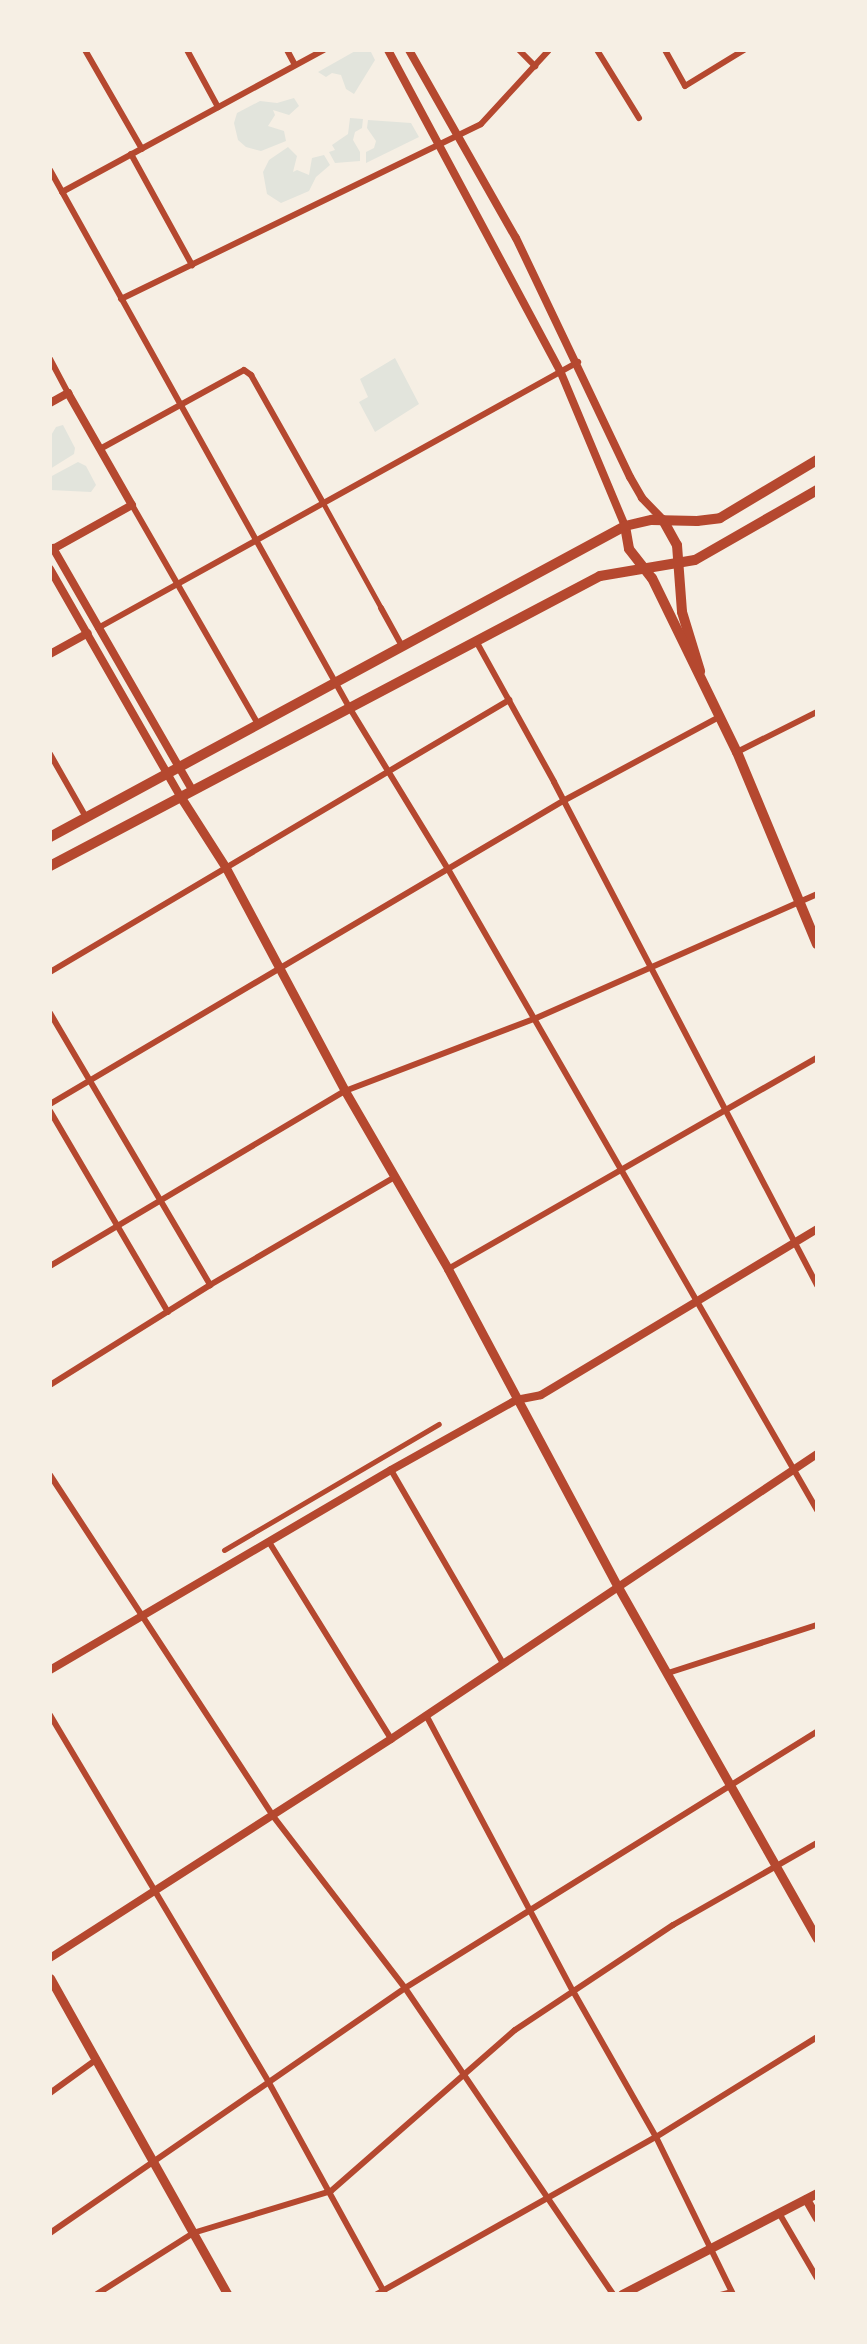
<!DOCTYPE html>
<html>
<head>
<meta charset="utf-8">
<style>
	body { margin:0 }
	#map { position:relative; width:867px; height:2344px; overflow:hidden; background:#f6efe4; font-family:Merriweather,serif }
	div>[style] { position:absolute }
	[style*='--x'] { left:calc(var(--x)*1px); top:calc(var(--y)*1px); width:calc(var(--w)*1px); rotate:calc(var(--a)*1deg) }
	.green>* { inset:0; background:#e2e4dc }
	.pedestrian>* { height:5px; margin:-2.5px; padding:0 2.5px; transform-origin:2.5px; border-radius:2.5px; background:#b5482f }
	.minor>* { height:6px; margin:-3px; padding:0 3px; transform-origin:3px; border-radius:3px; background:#b5482f }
	.tertiary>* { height:8px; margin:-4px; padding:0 4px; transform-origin:4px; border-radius:4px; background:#b5482f }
	.secondary>* { height:9px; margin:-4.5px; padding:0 4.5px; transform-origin:4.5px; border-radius:4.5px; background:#b5482f }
	.primary>* { height:10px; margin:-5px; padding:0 5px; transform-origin:5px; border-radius:5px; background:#b5482f }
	span { translate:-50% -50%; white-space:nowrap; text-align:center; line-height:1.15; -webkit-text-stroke:8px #f6efe4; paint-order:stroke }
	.frame { position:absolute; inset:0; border:52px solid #f6efe4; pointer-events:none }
</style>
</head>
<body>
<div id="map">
	<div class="green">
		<i style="clip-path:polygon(357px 50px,370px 50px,375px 60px,354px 94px,346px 89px,341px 75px,332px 73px,326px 77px,318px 72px)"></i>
		<i style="clip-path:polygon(294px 98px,299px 106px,289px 115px,273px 110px,275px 115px,268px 126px,284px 131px,286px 141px,261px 151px,246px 147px,238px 140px,234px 123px,237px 113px,260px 101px,277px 103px)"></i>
		<i style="clip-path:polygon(350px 118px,363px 119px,362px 128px,355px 132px,353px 140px,360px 152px,360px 161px,335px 163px,329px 152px,335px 150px,332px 145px,348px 134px)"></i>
		<i style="clip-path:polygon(368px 120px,411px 123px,419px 137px,366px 163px,366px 152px,374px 148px,376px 141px,367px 128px)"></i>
		<i style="clip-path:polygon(288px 147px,297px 156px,293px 172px,297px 170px,309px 175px,312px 158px,324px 155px,330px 165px,316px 177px,309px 191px,281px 203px,267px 194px,263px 172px,269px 160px)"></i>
		<i style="clip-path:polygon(395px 358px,419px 404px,375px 432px,359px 402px,368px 397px,360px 379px)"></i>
		<i style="clip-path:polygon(63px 425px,75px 448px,74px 454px,50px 469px,50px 437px,56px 427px)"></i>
		<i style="clip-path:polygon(78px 462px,86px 466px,96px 485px,91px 492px,50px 490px,50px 477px)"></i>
	</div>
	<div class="pedestrian">
		<i style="--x:323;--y:503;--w:120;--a:61.1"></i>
		<i style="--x:224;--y:1550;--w:249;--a:-30.4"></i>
		<i style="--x:720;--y:2294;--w:11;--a:-15"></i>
	</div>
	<div class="minor">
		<i style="--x:85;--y:50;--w:114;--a:60.1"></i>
		<i style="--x:187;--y:50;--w:65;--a:61.5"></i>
		<i style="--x:287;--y:50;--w:17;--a:62"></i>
		<i style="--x:519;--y:50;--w:23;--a:45"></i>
		<i style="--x:597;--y:50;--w:80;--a:58.3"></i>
		<i style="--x:665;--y:50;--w:41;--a:60.9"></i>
		<i style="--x:685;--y:86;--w:69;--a:-31.4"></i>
		<i style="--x:131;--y:154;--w:127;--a:61.2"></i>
		<i style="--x:50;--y:170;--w:615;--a:60.89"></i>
		<i style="--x:349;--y:707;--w:190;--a:58.6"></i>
		<i style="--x:448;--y:869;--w:740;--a:60.07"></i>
		<i style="--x:62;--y:192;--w:298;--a:-28.5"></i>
		<i style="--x:121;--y:299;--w:400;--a:-25.9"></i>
		<i style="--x:481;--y:124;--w:100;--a:-47.4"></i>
		<i style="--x:50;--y:359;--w:38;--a:62"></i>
		<i style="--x:100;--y:449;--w:164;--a:-28.7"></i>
		<i style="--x:244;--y:370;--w:9;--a:36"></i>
		<i style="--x:251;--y:375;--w:147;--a:60.6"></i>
		<i style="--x:132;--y:505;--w:253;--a:60.1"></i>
		<i style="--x:381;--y:608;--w:43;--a:61.1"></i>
		<i style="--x:98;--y:628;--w:549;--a:-28.99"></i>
		<i style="--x:476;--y:641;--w:161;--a:61"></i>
		<i style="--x:554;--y:782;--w:568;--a:62.4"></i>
		<i style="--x:737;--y:752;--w:89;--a:-26.6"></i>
		<i style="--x:50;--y:754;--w:73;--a:60.3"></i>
		<i style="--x:50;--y:972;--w:534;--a:-30.65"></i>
		<i style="--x:50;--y:1013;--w:316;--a:59.5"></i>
		<i style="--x:50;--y:1104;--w:596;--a:-30.57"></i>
		<i style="--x:563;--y:801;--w:177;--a:-28.3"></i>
		<i style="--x:50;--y:1111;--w:233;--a:59.6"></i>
		<i style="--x:50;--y:1266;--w:343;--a:-30.7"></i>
		<i style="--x:345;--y:1091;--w:202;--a:-20.9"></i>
		<i style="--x:534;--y:1019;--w:309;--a:-23.8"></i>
		<i style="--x:448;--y:1269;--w:425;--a:-29.8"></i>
		<i style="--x:50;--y:1385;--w:189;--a:-32"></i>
		<i style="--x:210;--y:1285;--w:214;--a:-30.3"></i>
		<i style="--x:391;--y:1470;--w:223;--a:59.9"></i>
		<i style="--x:50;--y:1475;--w:407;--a:56.8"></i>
		<i style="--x:273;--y:1816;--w:217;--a:52.5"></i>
		<i style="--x:405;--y:1988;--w:370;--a:55.8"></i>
		<i style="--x:269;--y:1542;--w:232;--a:58.2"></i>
		<i style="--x:668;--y:1673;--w:157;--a:-17.9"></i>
		<i style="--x:50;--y:1715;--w:426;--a:59.2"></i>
		<i style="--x:268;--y:2081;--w:243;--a:61.2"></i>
		<i style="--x:426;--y:1715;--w:313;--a:62"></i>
		<i style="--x:573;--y:1991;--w:168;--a:60.4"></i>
		<i style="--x:656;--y:2137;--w:175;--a:63.9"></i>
		<i style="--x:50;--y:2093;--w:58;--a:-35.9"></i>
		<i style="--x:779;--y:2213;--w:75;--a:59.7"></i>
		<i style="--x:50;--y:2233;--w:431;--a:-34.6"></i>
		<i style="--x:405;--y:1988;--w:485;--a:-31.9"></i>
		<i style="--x:97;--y:2294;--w:114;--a:-32.4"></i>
		<i style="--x:193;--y:2233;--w:144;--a:-16.9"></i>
		<i style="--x:331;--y:2191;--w:244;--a:-41.2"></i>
		<i style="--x:515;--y:2030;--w:190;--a:-33.6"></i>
		<i style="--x:673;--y:1925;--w:166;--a:-29.7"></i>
		<i style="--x:377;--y:2294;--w:320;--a:-29.4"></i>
		<i style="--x:656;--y:2137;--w:190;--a:-31.8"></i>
	</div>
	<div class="tertiary">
		<i style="--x:388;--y:50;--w:366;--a:61.8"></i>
		<i style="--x:561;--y:373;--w:166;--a:67.3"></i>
		<i style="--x:409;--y:50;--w:216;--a:60.4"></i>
		<i style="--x:516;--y:238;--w:265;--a:64.5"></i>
		<i style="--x:630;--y:477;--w:24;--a:60"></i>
		<i style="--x:642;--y:498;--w:30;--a:46"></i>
		<i style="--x:50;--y:403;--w:21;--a:-29"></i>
		<i style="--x:68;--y:393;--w:129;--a:60.3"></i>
		<i style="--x:132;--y:505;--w:93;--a:150.9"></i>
		<i style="--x:53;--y:548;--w:279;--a:60.1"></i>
		<i style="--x:50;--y:569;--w:262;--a:60.2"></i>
		<i style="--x:50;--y:654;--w:43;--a:-28.9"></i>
		<i style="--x:50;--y:1670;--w:395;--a:-30.4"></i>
		<i style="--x:391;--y:1470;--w:143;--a:-29.2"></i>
		<i style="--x:516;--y:1400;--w:25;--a:-11"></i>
		<i style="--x:541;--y:1395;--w:322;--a:-31"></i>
		<i style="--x:50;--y:1958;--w:405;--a:-32.7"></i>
		<i style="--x:391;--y:1739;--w:513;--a:-33.78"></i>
	</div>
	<div class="secondary">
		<i style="--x:180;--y:796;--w:85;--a:57.4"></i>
		<i style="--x:226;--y:868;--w:253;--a:61.9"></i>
		<i style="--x:345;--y:1091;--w:206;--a:59.9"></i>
		<i style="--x:448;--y:1269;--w:361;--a:61.9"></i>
		<i style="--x:618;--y:1587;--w:404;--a:60.5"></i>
		<i style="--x:50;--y:1978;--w:362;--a:60.7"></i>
		<i style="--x:806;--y:2199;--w:22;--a:60"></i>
		<i style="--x:622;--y:2294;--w:220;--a:-27.4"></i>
	</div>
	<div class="primary">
		<i style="--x:663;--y:520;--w:29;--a:61"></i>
		<i style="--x:677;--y:545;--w:67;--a:85.7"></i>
		<i style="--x:682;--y:612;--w:62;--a:73"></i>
		<i style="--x:625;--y:526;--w:23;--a:80"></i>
		<i style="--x:629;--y:549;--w:37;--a:52"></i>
		<i style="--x:652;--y:578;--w:194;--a:64"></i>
		<i style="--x:737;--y:752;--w:208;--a:67.4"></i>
		<i style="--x:50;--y:837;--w:654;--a:-28.41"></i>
		<i style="--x:625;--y:526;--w:28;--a:-13"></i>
		<i style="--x:652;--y:520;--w:45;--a:1.3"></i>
		<i style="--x:697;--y:521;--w:23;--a:-7"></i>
		<i style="--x:720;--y:518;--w:113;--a:-30.9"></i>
		<i style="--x:50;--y:866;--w:622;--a:-27.8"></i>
		<i style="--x:600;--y:576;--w:96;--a:-9.6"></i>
		<i style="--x:695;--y:560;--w:141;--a:-29.8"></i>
	</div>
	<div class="frame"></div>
</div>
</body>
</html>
